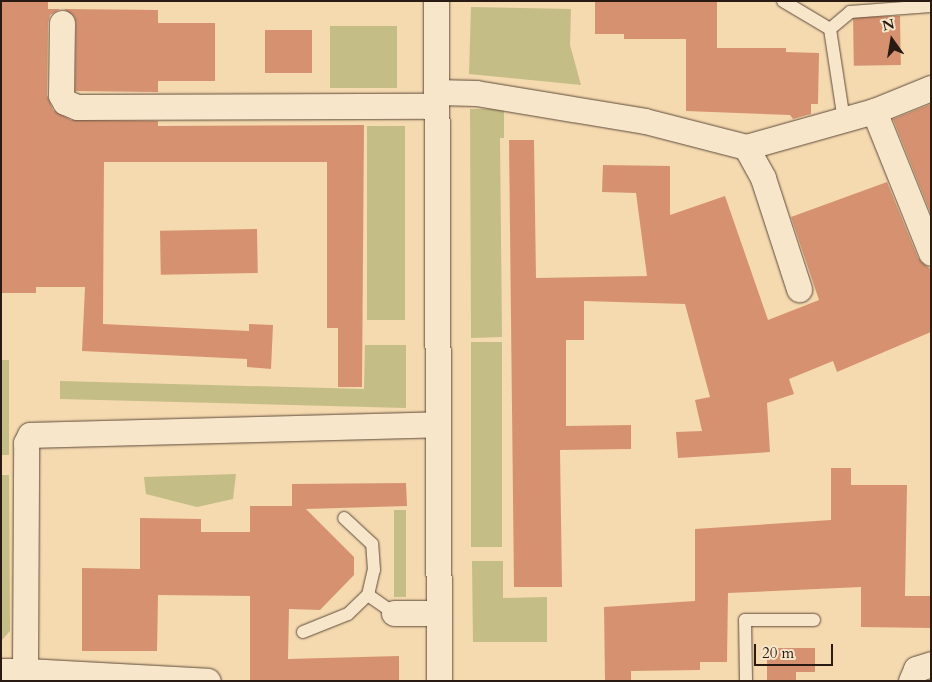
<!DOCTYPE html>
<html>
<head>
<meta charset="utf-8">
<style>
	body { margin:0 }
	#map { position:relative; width:932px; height:682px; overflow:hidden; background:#f5d9af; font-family:Cardo,serif }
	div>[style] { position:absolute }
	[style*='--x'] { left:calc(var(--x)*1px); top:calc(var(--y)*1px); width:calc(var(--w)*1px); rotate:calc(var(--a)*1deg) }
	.green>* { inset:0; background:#c4bd85; transform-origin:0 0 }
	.building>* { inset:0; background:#d69270; transform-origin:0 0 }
	.roads { filter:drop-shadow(0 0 1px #5c4a3a) drop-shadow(0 0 1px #5c4a3a) }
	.lane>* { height:12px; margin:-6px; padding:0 6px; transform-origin:6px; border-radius:6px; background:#f8e6cb }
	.street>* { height:25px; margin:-12.5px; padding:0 12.5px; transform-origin:12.5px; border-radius:12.5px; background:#f8e6cb }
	span { translate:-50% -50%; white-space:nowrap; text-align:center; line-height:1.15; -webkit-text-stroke:4.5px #f8e6cb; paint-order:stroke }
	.frame { position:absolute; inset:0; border:2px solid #291a13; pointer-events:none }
	.north { position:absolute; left:867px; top:15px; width:50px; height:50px; -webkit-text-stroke:4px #f8e6cb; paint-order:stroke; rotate:347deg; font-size:14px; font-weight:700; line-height:20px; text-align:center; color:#291a13 }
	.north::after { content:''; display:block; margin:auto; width:18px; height:22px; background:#291a13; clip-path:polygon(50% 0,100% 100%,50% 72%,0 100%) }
	.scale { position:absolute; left:754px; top:644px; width:79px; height:22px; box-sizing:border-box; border:2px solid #291a13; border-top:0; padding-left:6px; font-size:15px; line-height:18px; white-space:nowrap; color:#291a13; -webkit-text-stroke:4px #f8e6cb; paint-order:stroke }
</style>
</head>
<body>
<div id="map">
	<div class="green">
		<i style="clip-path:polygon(471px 7px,571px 9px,570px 45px,581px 85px,469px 74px)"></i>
		<i style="left:330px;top:26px;width:67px;height:62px"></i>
		<i style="clip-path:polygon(470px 109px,504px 109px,504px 138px,500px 138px,502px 337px,471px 338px)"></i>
		<i style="left:367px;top:126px;width:38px;height:194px"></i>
		<i style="left:471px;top:342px;width:31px;height:205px"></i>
		<i style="clip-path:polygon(365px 345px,406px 345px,406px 408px,60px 399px,60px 381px,364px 389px)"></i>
		<i style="left:1px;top:360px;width:8px;height:95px"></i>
		<i style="clip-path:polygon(236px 474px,233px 499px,197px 507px,146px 494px,144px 477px)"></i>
		<i style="clip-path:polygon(1px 475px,9px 475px,10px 631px,1px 641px)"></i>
		<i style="left:394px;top:510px;width:12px;height:87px"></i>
		<i style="clip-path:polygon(472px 561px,503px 561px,503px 598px,547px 597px,547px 642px,473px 642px)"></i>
	</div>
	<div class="building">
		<i style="clip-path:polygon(1px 1px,48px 1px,48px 9px,60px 9px,50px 15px,48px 23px,47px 95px,53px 110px,71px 120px,158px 121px,158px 126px,364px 125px,362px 387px,338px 387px,338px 328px,327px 328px,327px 162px,104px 162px,103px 324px,249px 331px,249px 324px,273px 325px,271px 369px,247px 367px,247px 359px,82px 351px,85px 287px,36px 287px,36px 293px,2px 293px)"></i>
		<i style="clip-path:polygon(595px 1px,717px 1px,717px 48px,786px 48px,786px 52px,819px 53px,818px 104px,811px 104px,811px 114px,793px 119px,790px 115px,686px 111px,686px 39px,624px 39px,624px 34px,595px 34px)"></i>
		<i style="clip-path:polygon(64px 9px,158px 10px,158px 23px,215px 23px,215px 81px,158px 81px,158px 92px,75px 91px,76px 23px,74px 16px)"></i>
		<i style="left:900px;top:16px;width:49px;height:47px;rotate:89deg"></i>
		<i style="left:265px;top:30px;width:47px;height:43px"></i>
		<i style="clip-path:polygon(931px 104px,931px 214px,893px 119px)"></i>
		<i style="clip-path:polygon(509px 140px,534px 140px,536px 278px,647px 276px,636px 193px,602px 192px,603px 165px,670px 166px,670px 215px,725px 196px,768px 320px,819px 300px,791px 217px,887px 182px,918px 258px,931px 270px,931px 332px,837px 372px,833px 361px,789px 379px,794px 394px,767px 403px,770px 452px,678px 458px,676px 432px,702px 431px,695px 400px,710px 397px,685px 304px,584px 301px,584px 340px,566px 340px,566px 426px,631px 425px,631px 449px,560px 450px,562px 587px,514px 587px)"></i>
		<i style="left:257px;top:229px;width:44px;height:97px;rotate:89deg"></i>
		<i style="clip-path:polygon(831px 468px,851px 468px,851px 485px,907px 485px,905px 596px,931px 596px,931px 628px,861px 627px,861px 587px,728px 593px,727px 662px,700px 662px,700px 670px,631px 671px,631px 681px,605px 681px,604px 607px,695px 601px,695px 529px,831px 520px)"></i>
		<i style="clip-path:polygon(406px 483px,407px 506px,306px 509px,354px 557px,354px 575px,320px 610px,289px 609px,288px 659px,399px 656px,399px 681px,250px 681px,250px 596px,158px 595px,157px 651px,82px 651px,82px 568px,140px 569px,140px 518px,201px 519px,201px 532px,250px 532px,250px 506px,292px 506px,292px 484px)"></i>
		<i style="clip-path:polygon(767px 648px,815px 648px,815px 672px,796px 672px,796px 681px,767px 681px)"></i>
	</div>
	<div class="roads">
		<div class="lane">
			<i style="--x:783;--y:1;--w:55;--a:30.8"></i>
			<i style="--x:830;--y:29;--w:26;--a:-40"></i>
			<i style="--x:850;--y:12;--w:81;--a:-4.2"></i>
			<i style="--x:830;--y:29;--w:92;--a:81.3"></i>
			<i style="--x:368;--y:595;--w:32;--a:35"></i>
			<i style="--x:303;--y:632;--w:48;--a:-21.8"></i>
			<i style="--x:348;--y:614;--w:28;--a:-44"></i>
			<i style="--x:368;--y:595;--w:26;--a:-77"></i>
			<i style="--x:374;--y:570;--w:26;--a:-94"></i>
			<i style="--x:372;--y:544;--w:38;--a:-137"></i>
			<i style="--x:746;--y:681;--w:61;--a:-90.9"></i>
			<i style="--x:745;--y:620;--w:69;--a:0"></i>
		</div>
		<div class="street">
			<i style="--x:436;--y:1;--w:680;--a:89.75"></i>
			<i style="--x:62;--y:23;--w:72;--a:90.8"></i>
			<i style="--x:61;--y:95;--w:8;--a:60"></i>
			<i style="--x:65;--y:102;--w:13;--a:23"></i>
			<i style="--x:77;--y:107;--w:359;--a:-0.2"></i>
			<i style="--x:436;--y:92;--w:40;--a:1.4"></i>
			<i style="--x:476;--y:93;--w:171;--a:9.4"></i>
			<i style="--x:645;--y:121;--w:104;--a:14.4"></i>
			<i style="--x:746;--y:147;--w:35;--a:61"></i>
			<i style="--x:763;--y:178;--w:117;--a:72"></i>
			<i style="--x:874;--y:111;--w:153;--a:68.1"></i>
			<i style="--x:746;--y:147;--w:133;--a:-15.7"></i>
			<i style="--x:874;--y:111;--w:61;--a:-22"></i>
			<i style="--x:394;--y:613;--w:44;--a:0"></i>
			<i style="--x:1;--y:671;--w:24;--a:0"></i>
			<i style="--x:25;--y:671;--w:228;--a:-89.7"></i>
			<i style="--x:26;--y:443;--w:9;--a:-63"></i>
			<i style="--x:30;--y:435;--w:407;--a:-1.5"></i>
			<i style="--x:25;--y:671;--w:183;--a:3.1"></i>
			<i style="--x:911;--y:681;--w:13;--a:-67"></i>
			<i style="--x:916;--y:669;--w:16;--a:-18"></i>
		</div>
	</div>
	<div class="frame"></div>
	<div class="north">N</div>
	<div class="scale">20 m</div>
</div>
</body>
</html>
